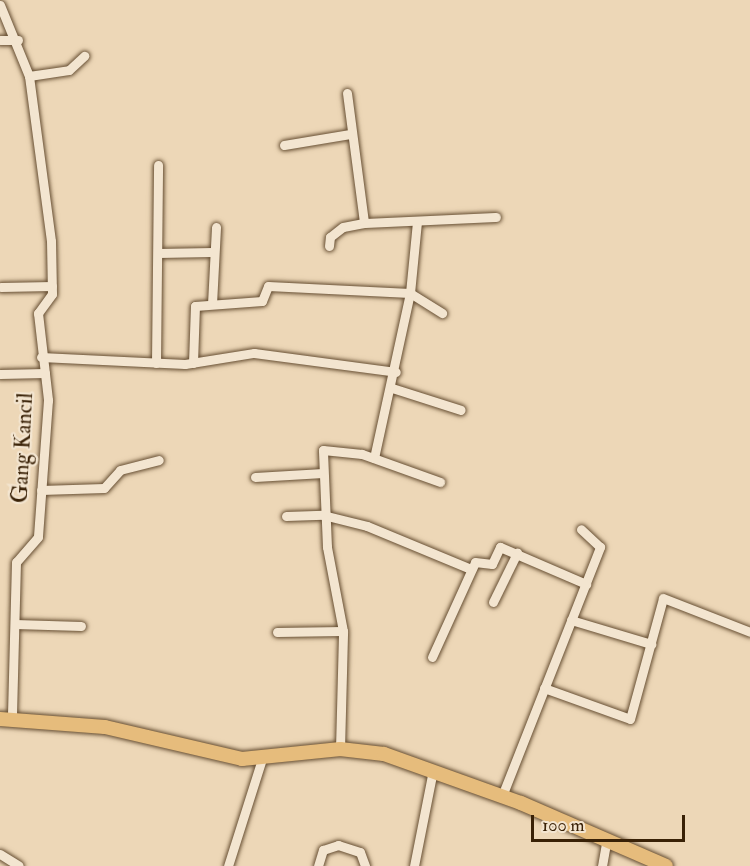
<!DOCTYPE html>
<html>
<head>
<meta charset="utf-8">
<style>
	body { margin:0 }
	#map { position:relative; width:750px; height:866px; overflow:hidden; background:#edd7b7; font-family:"IM FELL Double Pica",serif }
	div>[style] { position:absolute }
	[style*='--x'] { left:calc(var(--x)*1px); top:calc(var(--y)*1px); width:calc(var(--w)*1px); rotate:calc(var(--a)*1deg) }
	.roads { filter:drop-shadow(0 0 2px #664e32) drop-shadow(0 0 2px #664e32) }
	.minor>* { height:9px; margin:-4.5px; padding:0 4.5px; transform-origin:4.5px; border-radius:4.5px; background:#f3e5d0 }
	.primary>* { height:14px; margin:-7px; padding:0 7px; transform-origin:7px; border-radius:7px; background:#e6bc7c }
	span { translate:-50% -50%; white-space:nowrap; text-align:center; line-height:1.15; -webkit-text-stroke:4.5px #f3e5d0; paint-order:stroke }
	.street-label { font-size:22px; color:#392106 }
	.scale { position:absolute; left:531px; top:815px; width:154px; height:27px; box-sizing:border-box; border:3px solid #392106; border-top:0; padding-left:8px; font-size:18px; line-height:21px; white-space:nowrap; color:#392106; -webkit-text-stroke:4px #f3e5d0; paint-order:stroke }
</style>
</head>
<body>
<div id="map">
	<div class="roads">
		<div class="minor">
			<i style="--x:0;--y:5;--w:77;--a:67.8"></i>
			<i style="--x:29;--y:76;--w:166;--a:82.4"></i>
			<i style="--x:51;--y:241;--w:53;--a:88.9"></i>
			<i style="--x:52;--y:294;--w:24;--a:126"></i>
			<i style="--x:38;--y:313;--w:88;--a:83.4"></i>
			<i style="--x:48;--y:400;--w:137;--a:94.2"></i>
			<i style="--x:38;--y:537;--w:33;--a:131"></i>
			<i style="--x:16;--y:562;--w:156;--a:91.5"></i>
			<i style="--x:0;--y:40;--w:18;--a:0"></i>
			<i style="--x:29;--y:76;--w:40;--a:-8.5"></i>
			<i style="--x:69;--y:70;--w:21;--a:-43"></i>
			<i style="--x:347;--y:93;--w:131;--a:82.5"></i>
			<i style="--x:284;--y:145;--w:67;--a:-9.5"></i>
			<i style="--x:329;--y:246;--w:9;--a:-84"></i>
			<i style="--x:330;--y:237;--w:16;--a:-38"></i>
			<i style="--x:343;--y:227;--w:21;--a:-11"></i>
			<i style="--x:364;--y:223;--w:132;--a:-2.6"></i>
			<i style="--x:158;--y:253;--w:54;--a:-1.1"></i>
			<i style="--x:1;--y:287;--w:51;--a:-1.1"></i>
			<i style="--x:212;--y:304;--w:77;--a:-87"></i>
			<i style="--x:41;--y:357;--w:144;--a:2.8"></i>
			<i style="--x:185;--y:364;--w:70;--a:-9.1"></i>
			<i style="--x:254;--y:353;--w:143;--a:7.6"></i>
			<i style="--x:156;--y:363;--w:198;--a:-89.4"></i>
			<i style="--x:193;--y:363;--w:57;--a:-88"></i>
			<i style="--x:195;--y:306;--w:67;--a:-4.3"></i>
			<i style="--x:262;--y:301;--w:16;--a:-68"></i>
			<i style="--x:268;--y:286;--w:142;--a:2.8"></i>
			<i style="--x:410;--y:293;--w:38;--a:32"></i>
			<i style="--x:0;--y:374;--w:45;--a:-1.3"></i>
			<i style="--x:392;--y:388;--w:72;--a:17.7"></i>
			<i style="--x:374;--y:458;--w:169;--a:-77.7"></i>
			<i style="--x:410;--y:293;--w:72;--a:-84.4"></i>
			<i style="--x:255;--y:477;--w:68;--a:-3.4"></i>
			<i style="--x:41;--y:490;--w:63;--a:-1.8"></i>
			<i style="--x:104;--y:488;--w:24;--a:-48"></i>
			<i style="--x:120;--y:470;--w:40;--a:-14.4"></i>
			<i style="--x:286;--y:516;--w:37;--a:-2"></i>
			<i style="--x:323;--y:515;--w:45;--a:14"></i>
			<i style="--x:367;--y:526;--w:113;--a:22.5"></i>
			<i style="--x:493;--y:602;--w:55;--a:-63.9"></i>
			<i style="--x:571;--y:620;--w:84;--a:16.7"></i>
			<i style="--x:15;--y:624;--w:66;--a:1.7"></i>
			<i style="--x:277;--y:632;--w:66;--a:-0.9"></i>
			<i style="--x:432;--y:657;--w:104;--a:-65.6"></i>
			<i style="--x:475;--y:562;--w:17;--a:7"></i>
			<i style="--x:492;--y:564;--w:19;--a:-65"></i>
			<i style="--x:500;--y:547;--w:94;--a:23.3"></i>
			<i style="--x:544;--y:688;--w:91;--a:19.8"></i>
			<i style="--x:630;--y:719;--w:125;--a:-74.7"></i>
			<i style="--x:663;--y:598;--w:93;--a:21.3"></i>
			<i style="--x:340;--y:749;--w:118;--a:-88.5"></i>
			<i style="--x:343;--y:631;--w:86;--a:-100.8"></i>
			<i style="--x:327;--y:547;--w:97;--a:-92.4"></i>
			<i style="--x:323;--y:450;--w:39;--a:6"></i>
			<i style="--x:362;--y:454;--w:83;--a:19.7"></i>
			<i style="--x:502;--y:796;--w:268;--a:-68.5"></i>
			<i style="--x:600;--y:547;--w:26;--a:-137"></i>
			<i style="--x:0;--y:854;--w:22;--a:32"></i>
			<i style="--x:228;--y:866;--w:112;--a:-72.4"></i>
			<i style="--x:318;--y:866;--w:17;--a:-73"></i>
			<i style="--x:323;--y:850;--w:16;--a:-18"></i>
			<i style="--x:338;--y:845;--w:23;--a:18"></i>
			<i style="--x:360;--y:852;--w:15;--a:70"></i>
			<i style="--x:414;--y:866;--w:98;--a:-78.8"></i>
			<i style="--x:602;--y:866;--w:28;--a:-80"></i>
		</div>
		<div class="primary">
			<i style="--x:0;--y:719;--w:105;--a:4.4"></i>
			<i style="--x:105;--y:727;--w:141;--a:13.1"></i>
			<i style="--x:242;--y:759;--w:99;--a:-5.8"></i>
			<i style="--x:340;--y:749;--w:44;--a:6.5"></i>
			<i style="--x:384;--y:754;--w:145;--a:19.7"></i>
			<i style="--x:521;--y:803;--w:158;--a:23.5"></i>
		</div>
	</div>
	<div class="street-label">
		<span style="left:23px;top:448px;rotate:-87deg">Gang Kancil</span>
	</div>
	<div class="scale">100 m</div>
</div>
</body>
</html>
